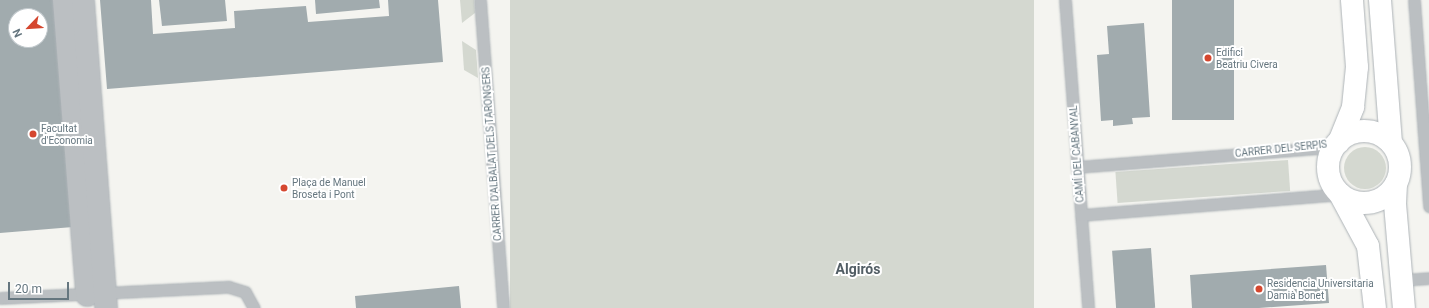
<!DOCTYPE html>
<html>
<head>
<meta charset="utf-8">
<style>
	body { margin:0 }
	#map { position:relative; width:1429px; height:308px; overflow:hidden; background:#f4f4f0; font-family:Roboto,sans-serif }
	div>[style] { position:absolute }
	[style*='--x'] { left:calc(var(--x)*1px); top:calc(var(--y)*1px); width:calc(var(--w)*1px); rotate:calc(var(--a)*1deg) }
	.green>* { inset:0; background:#d4d8d0; transform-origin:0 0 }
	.round { border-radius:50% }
	.building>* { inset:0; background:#a1abae; transform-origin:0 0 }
	.roads { filter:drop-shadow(0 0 1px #adb3b7) drop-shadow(0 0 1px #adb3b7) }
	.lane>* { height:11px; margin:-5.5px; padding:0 5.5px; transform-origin:5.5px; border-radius:5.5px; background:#bbbfc2 }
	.street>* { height:22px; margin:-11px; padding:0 11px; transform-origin:11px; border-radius:11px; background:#bbbfc2 }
	.secondary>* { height:22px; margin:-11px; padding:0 11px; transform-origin:11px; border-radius:11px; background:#fff }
	.secondary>.ring { margin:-11px; padding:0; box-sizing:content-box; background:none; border:22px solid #fff; border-radius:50% }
	.dots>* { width:11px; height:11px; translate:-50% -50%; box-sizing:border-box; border:2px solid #fff; border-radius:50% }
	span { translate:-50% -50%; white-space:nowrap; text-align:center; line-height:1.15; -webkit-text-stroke:4px #fff; paint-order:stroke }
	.poi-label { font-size:10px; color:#65767f }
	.left { translate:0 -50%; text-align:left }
	.street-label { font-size:10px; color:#65767f }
	.district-label { font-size:14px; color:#525e65; font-weight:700 }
	.north { position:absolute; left:8px; top:8px; width:40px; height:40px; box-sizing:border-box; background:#fff; border:1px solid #c1c8cc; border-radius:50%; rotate:245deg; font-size:11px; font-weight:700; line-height:16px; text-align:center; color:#65767f }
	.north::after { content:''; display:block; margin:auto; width:14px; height:18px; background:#d5472f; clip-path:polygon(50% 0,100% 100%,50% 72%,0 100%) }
	.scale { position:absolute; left:8px; top:282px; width:61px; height:18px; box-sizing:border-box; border:2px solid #65767f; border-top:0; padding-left:5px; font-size:12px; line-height:14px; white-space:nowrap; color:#65767f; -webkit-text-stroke:3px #fff; paint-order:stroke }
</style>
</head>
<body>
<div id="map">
	<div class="green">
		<i style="clip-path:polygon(460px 0,474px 0,475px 13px,462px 23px)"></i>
		<i style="left:510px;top:0;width:524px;height:309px"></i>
		<i style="clip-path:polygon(462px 41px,476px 50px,478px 78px,464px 70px)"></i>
		<i class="round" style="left:1344px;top:147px;width:42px;height:42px"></i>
		<i style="left:1288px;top:160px;width:31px;height:173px;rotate:86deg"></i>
	</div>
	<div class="building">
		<i style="clip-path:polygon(evenodd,0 0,54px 0,73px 227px,0 233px,0 0,16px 16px,40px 16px,40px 40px,16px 40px,16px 16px)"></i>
		<i style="clip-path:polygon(100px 0,151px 0,153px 34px,235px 28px,234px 11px,306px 6px,308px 22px,389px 16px,388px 0,438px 0,443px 62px,107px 89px)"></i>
		<i style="clip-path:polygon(159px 0,225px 0,227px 21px,162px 26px)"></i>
		<i style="clip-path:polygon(315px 0,379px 0,380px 8px,316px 14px)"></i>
		<i style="left:1172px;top:0;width:62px;height:120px"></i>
		<i style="clip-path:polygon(1144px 23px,1150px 117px,1132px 118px,1133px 124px,1113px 126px,1113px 120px,1101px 121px,1097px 55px,1109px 54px,1107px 26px)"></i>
		<i style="left:1151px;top:248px;width:60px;height:39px;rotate:86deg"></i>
		<i style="clip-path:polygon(1326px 265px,1329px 303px,1259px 308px,1192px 308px,1190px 275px)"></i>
		<i style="clip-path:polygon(459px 286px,461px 308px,356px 308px,355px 296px)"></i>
	</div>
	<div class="roads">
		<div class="lane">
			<i style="--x:480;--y:0;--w:309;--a:85.7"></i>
			<i style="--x:1065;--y:0;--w:309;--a:85.7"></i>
			<i style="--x:1414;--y:0;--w:207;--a:85.8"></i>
			<i style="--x:1077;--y:167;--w:242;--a:-4.5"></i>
			<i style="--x:1318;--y:148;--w:22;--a:-16"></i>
			<i style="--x:1081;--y:215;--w:260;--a:-4.6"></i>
			<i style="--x:1402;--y:280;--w:27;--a:-4"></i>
			<i style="--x:0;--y:298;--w:229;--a:-2.8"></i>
			<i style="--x:229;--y:287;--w:17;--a:17"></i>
			<i style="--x:245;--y:292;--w:18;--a:61"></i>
		</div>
		<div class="street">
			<i style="--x:64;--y:0;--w:296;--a:85.5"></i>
			<i style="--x:83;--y:0;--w:309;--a:85.7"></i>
		</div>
		<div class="secondary">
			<i style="--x:1380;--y:0;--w:143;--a:85.6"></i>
			<i class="ring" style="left:1328px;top:131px;width:50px;height:50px"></i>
			<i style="--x:1339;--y:142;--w:38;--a:-68"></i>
			<i style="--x:1353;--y:107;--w:40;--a:-84.3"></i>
			<i style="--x:1357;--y:67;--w:67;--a:-94.3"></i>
			<i style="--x:1396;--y:184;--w:20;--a:93"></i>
			<i style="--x:1395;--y:204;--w:104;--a:85.1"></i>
			<i style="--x:1340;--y:194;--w:59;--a:61.7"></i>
			<i style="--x:1368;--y:246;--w:62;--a:83.6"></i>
		</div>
	</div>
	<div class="dots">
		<i style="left:1208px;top:58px;background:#d5472f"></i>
		<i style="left:33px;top:134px;background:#d5472f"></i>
		<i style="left:284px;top:188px;background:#d5472f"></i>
		<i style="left:1259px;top:289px;background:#d5472f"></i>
	</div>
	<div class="poi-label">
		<span class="left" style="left:1216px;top:58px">Edifici<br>Beatriu Civera</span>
		<span class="left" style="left:41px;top:134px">Facultat<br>d'Economia</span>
		<span class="left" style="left:292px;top:188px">Plaça de Manuel<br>Broseta i Pont</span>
		<span class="left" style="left:1267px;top:289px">Residencia Universitaria<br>Damià Bonet</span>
	</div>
	<div class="street-label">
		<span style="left:1281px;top:149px;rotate:-6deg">CARRER DEL SERPIS</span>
		<span style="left:492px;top:154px;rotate:-94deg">CARRER D'ALBALAT DELS TARONGERS</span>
		<span style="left:1077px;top:154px;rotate:-94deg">CAMÍ DEL CABANYAL</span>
	</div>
	<div class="district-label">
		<span style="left:858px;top:269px">Algirós</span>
	</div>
	<div class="north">N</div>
	<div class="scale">20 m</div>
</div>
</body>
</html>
